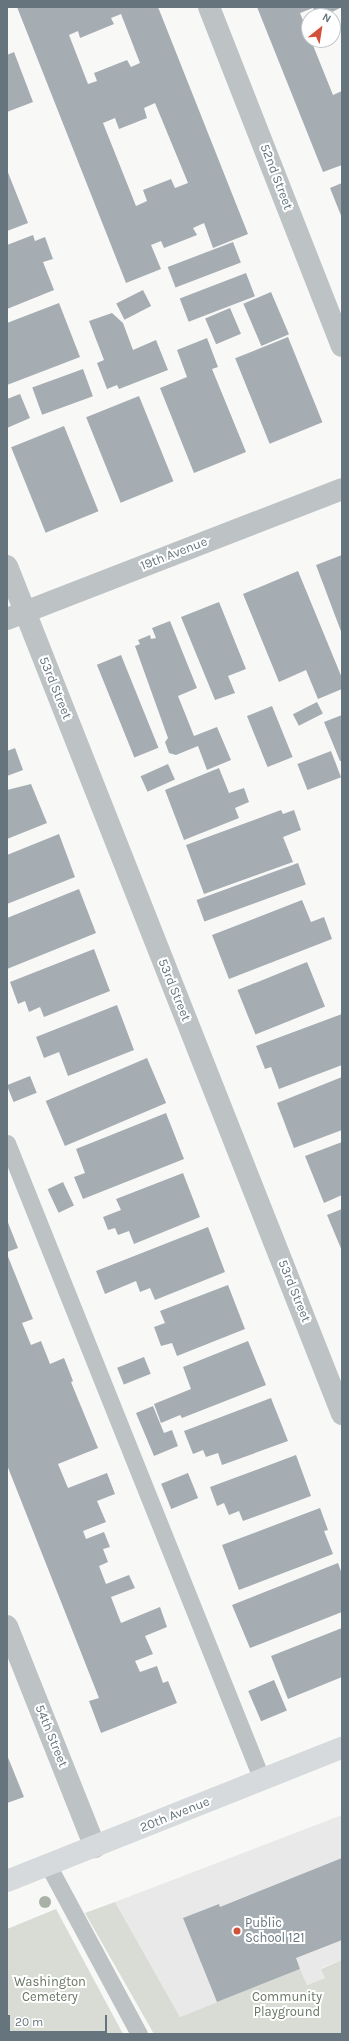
<!DOCTYPE html>
<html>
<head>
<meta charset="utf-8">
<style>
	body { margin:0 }
	#map { position:relative; width:349px; height:2041px; overflow:hidden; background:#f8f8f6; font-family:Karla,sans-serif }
	div>[style] { position:absolute }
	[style*='--x'] { left:calc(var(--x)*1px); top:calc(var(--y)*1px); width:calc(var(--w)*1px); rotate:calc(var(--a)*1deg) }
	.built>* { inset:0; background:#e9e9e9 }
	.green>* { inset:0; background:#d8dcd5 }
	.building>* { inset:0; background:#a5adb2; transform-origin:0 0 }
	.lane>* { height:17px; margin:-8.5px; padding:0 8.5px; transform-origin:8.5px; border-radius:8.5px; background:#bdc2c5 }
	.street>* { height:22px; margin:-11px; padding:0 11px; transform-origin:11px; border-radius:11px; background:#bdc2c5 }
	.secondary>* { height:22px; margin:-11px; padding:0 11px; transform-origin:11px; border-radius:11px; background:#d6dadd }
	.trees>* { width:12px; height:12px; margin:-6px; border-radius:50%; background:#a9b0a6 }
	.dots>* { width:11px; height:11px; translate:-50% -50%; box-sizing:border-box; border:2px solid #fff; border-radius:50% }
	span { translate:-50% -50%; white-space:nowrap; text-align:center; line-height:1.15; -webkit-text-stroke:4px #fff; paint-order:stroke }
	.street-label { font-size:13px; color:#66757d }
	.poi-label { font-size:13px; color:#66757d }
	.left { translate:0 -50%; text-align:left }
	.park-label { font-size:13px; color:#697664 }
	.frame { position:absolute; inset:0; border:8px solid #66757d; pointer-events:none }
	.north { position:absolute; left:301px; top:8px; width:40px; height:40px; box-sizing:border-box; background:#fff; border:1px solid #c2c8cb; border-radius:50%; rotate:30deg; font-size:11px; font-weight:700; line-height:16px; text-align:center; color:#66757d }
	.north::after { content:''; display:block; margin:auto; width:14px; height:18px; background:#d2513b; clip-path:polygon(50% 0,100% 100%,50% 72%,0 100%) }
	.scale { position:absolute; left:8px; top:2015px; width:99px; height:18px; box-sizing:border-box; border:2px solid #66757d; border-top:0; padding-left:5px; font-size:12px; line-height:14px; white-space:nowrap; color:#66757d; -webkit-text-stroke:3px #fff; paint-order:stroke }
</style>
</head>
<body>
<div id="map">
	<div class="built">
		<i style="clip-path:polygon(342px 1815px,342px 1960px,321px 1968px,325px 1978px,307px 1985px,300px 1969px,180px 2017px,115px 1902px)"></i>
	</div>
	<div class="green">
		<i style="clip-path:polygon(115px 1902px,180px 2017px,300px 1969px,307px 1985px,325px 1978px,321px 1969px,342px 1960px,342px 2034px,154px 2034px,85px 1913px)"></i>
		<i style="clip-path:polygon(56px 1909px,123px 2034px,7px 2034px,7px 1929px)"></i>
	</div>
	<div class="building">
		<i style="clip-path:polygon(evenodd,17px 7px,158px 7px,248px 234px,213px 248px,204px 223px,193px 228px,197px 235px,164px 248px,161px 241px,151px 245px,161px 269px,126px 283px,17px 7px,121px 14px,140px 63px,131px 67px,127px 60px,94px 73px,97px 81px,88px 84px,69px 35px,78px 31px,80px 38px,114px 24px,111px 18px,121px 14px,17px 7px,155px 103px,188px 183px,175px 188px,171px 179px,143px 190px,147px 201px,136px 206px,103px 123px,115px 118px,119px 129px,147px 118px,144px 108px,155px 103px)"></i>
		<i style="clip-path:polygon(257px 7px,342px 7px,324px 16px,316px 16px,313px 8px,300px 13px,333px 95px,342px 91px,342px 165px,323px 172px)"></i>
		<i style="clip-path:polygon(14px 52px,33px 102px,7px 112px,7px 55px)"></i>
		<i style="clip-path:polygon(7px 170px,28px 223px,7px 231px)"></i>
		<i style="clip-path:polygon(342px 183px,342px 218px,330px 188px)"></i>
		<i style="clip-path:polygon(33px 235px,35px 241px,45px 237px,53px 259px,43px 262px,54px 290px,7px 309px,7px 245px)"></i>
		<i style="left:233px;top:242px;width:22px;height:70px;rotate:69deg"></i>
		<i style="left:246px;top:273px;width:25px;height:71px;rotate:69deg"></i>
		<i style="left:143px;top:290px;width:18px;height:30px;rotate:63deg"></i>
		<i style="left:271px;top:292px;width:46px;height:30px;rotate:67deg"></i>
		<i style="clip-path:polygon(59px 303px,80px 357px,7px 385px,7px 323px)"></i>
		<i style="left:230px;top:308px;width:28px;height:27px;rotate:67deg"></i>
		<i style="clip-path:polygon(112px 313px,123px 323px,133px 350px,156px 340px,168px 370px,119px 389px,117px 385px,107px 389px,97px 363px,104px 360px,89px 321px)"></i>
		<i style="left:288px;top:337px;width:92px;height:57px;rotate:68deg"></i>
		<i style="clip-path:polygon(207px 338px,218px 367px,212px 369px,246px 452px,194px 473px,160px 388px,187px 377px,177px 350px)"></i>
		<i style="left:83px;top:369px;width:29px;height:54px;rotate:70deg"></i>
		<i style="clip-path:polygon(20px 394px,30px 418px,7px 428px,7px 399px)"></i>
		<i style="left:139px;top:396px;width:92px;height:57px;rotate:68deg"></i>
		<i style="left:64px;top:426px;width:92px;height:57px;rotate:68deg"></i>
		<i style="clip-path:polygon(342px 555px,342px 634px,316px 565px)"></i>
		<i style="clip-path:polygon(298px 571px,342px 678px,342px 689px,318px 699px,306px 670px,279px 682px,243px 594px)"></i>
		<i style="clip-path:polygon(219px 602px,246px 669px,228px 676px,235px 693px,215px 700px,181px 617px)"></i>
		<i style="clip-path:polygon(170px 621px,197px 688px,178px 696px,194px 736px,217px 727px,231px 760px,207px 770px,198px 746px,176px 755px,169px 753px,165px 742px,168px 738px,135px 646px,140px 644px,138px 640px,150px 635px,151px 639px,156px 638px,152px 628px)"></i>
		<i style="left:121px;top:655px;width:100px;height:26px;rotate:68deg"></i>
		<i style="left:317px;top:702px;width:13px;height:27px;rotate:63deg"></i>
		<i style="left:272px;top:706px;width:55px;height:27px;rotate:68deg"></i>
		<i style="clip-path:polygon(342px 715px,342px 761px,340px 761px,324px 722px)"></i>
		<i style="clip-path:polygon(15px 748px,23px 770px,7px 776px,7px 751px)"></i>
		<i style="left:331px;top:751px;width:28px;height:36px;rotate:69deg"></i>
		<i style="left:168px;top:764px;width:17px;height:30px;rotate:66deg"></i>
		<i style="clip-path:polygon(219px 768px,229px 793px,244px 788px,249px 802px,235px 808px,239px 818px,184px 840px,165px 790px)"></i>
		<i style="clip-path:polygon(31px 784px,47px 823px,7px 839px,7px 790px)"></i>
		<i style="clip-path:polygon(281px 810px,283px 814px,294px 810px,301px 830px,283px 837px,293px 862px,204px 894px,186px 845px)"></i>
		<i style="clip-path:polygon(59px 834px,75px 877px,7px 904px,7px 855px)"></i>
		<i style="left:298px;top:863px;width:23px;height:108px;rotate:70deg"></i>
		<i style="clip-path:polygon(79px 889px,96px 933px,7px 969px,7px 918px)"></i>
		<i style="clip-path:polygon(302px 900px,311px 922px,324px 917px,332px 939px,229px 979px,212px 935px)"></i>
		<i style="clip-path:polygon(94px 949px,110px 991px,44px 1017px,40px 1007px,29px 1012px,25px 1001px,18px 1004px,10px 982px)"></i>
		<i style="left:307px;top:962px;width:48px;height:75px;rotate:68deg"></i>
		<i style="clip-path:polygon(117px 1005px,134px 1050px,68px 1076px,59px 1052px,44px 1058px,36px 1037px)"></i>
		<i style="clip-path:polygon(342px 1014px,342px 1065px,279px 1089px,271px 1067px,265px 1069px,256px 1046px)"></i>
		<i style="left:147px;top:1058px;width:49px;height:110px;rotate:67deg"></i>
		<i style="left:30px;top:1076px;width:18px;height:25px;rotate:68deg"></i>
		<i style="clip-path:polygon(342px 1077px,342px 1130px,294px 1148px,277px 1103px)"></i>
		<i style="clip-path:polygon(166px 1113px,184px 1159px,83px 1199px,74px 1177px,85px 1173px,76px 1149px)"></i>
		<i style="clip-path:polygon(342px 1142px,342px 1195px,324px 1203px,305px 1156px)"></i>
		<i style="clip-path:polygon(183px 1173px,200px 1217px,134px 1244px,129px 1231px,118px 1235px,115px 1228px,108px 1230px,103px 1217px,121px 1210px,116px 1199px)"></i>
		<i style="left:63px;top:1182px;width:26px;height:17px;rotate:65deg"></i>
		<i style="clip-path:polygon(342px 1209px,342px 1251px,327px 1215px)"></i>
		<i style="clip-path:polygon(7px 1220px,18px 1248px,7px 1252px)"></i>
		<i style="clip-path:polygon(208px 1227px,225px 1272px,155px 1300px,150px 1288px,140px 1292px,136px 1281px,105px 1294px,96px 1271px)"></i>
		<i style="clip-path:polygon(7px 1254px,33px 1319px,22px 1323px,31px 1345px,41px 1341px,50px 1364px,64px 1358px,73px 1381px,71px 1382px,98px 1448px,58px 1464px,68px 1488px,107px 1473px,115px 1494px,97px 1501px,106px 1522px,83px 1531px,86px 1539px,104px 1532px,110px 1547px,103px 1549px,108px 1562px,99px 1566px,106px 1584px,129px 1575px,135px 1588px,111px 1597px,121px 1623px,160px 1607px,167px 1627px,145px 1636px,153px 1654px,135px 1661px,140px 1672px,157px 1666px,163px 1683px,168px 1681px,177px 1703px,101px 1733px,89px 1701px,99px 1698px,7px 1465px)"></i>
		<i style="clip-path:polygon(228px 1285px,245px 1329px,177px 1356px,172px 1343px,161px 1346px,154px 1327px,165px 1323px,160px 1311px)"></i>
		<i style="clip-path:polygon(248px 1341px,266px 1385px,182px 1418px,180px 1415px,161px 1423px,154px 1404px,191px 1389px,183px 1367px)"></i>
		<i style="left:144px;top:1357px;width:18px;height:29px;rotate:68deg"></i>
		<i style="clip-path:polygon(271px 1398px,288px 1441px,222px 1465px,218px 1453px,206px 1457px,203px 1450px,193px 1454px,184px 1431px)"></i>
		<i style="clip-path:polygon(153px 1406px,164px 1433px,172px 1430px,178px 1446px,154px 1456px,136px 1413px)"></i>
		<i style="clip-path:polygon(296px 1455px,311px 1496px,243px 1521px,239px 1511px,229px 1515px,224px 1503px,217px 1506px,210px 1487px)"></i>
		<i style="left:188px;top:1473px;width:27px;height:29px;rotate:68deg"></i>
		<i style="clip-path:polygon(320px 1508px,328px 1530px,324px 1531px,333px 1554px,239px 1590px,222px 1545px)"></i>
		<i style="clip-path:polygon(338px 1563px,342px 1574px,342px 1612px,250px 1648px,232px 1605px)"></i>
		<i style="clip-path:polygon(342px 1628px,342px 1677px,288px 1699px,271px 1656px)"></i>
		<i style="left:274px;top:1680px;width:33px;height:28px;rotate:67deg"></i>
		<i style="clip-path:polygon(7px 1755px,24px 1797px,7px 1803px)"></i>
		<i style="clip-path:polygon(342px 1858px,342px 1940px,296px 1958px,300px 1969px,217px 2002px,183px 1918px,219px 1904px,220px 1907px)"></i>
	</div>
	<div class="lane">
		<i style="--x:7;--y:1143;--w:686;--a:68.18"></i>
		<i style="--x:48;--y:1865;--w:192;--a:61.7"></i>
	</div>
	<div class="street">
		<i style="--x:209;--y:7;--w:364;--a:68.6"></i>
		<i style="--x:7;--y:566;--w:912;--a:68.44"></i>
		<i style="--x:7;--y:619;--w:359;--a:-21.2"></i>
		<i style="--x:7;--y:1626;--w:238;--a:68.3"></i>
	</div>
	<div class="secondary">
		<i style="--x:7;--y:1881;--w:360;--a:-21.7"></i>
	</div>
	<div class="trees">
		<i style="left:45px;top:1902px"></i>
	</div>
	<div class="dots">
		<i style="left:237px;top:1931px;background:#d2513b"></i>
	</div>
	<div class="street-label">
		<span style="left:276px;top:177px;rotate:69deg">52nd Street</span>
		<span style="left:174px;top:554px;rotate:-21deg">19th Avenue</span>
		<span style="left:55px;top:688px;rotate:68deg">53rd Street</span>
		<span style="left:174px;top:990px;rotate:68deg">53rd Street</span>
		<span style="left:294px;top:1291px;rotate:68deg">53rd Street</span>
		<span style="left:51px;top:1736px;rotate:68deg">54th Street</span>
		<span style="left:175px;top:1815px;rotate:-22deg">20th Avenue</span>
	</div>
	<div class="poi-label">
		<span class="left" style="left:245px;top:1931px">Public<br>School 121</span>
	</div>
	<div class="park-label">
		<span style="left:50px;top:1990px">Washington<br>Cemetery</span>
		<span style="left:287px;top:2005px">Community<br>Playground</span>
	</div>
	<div class="frame"></div>
	<div class="north">N</div>
	<div class="scale">20 m</div>
</div>
</body>
</html>
